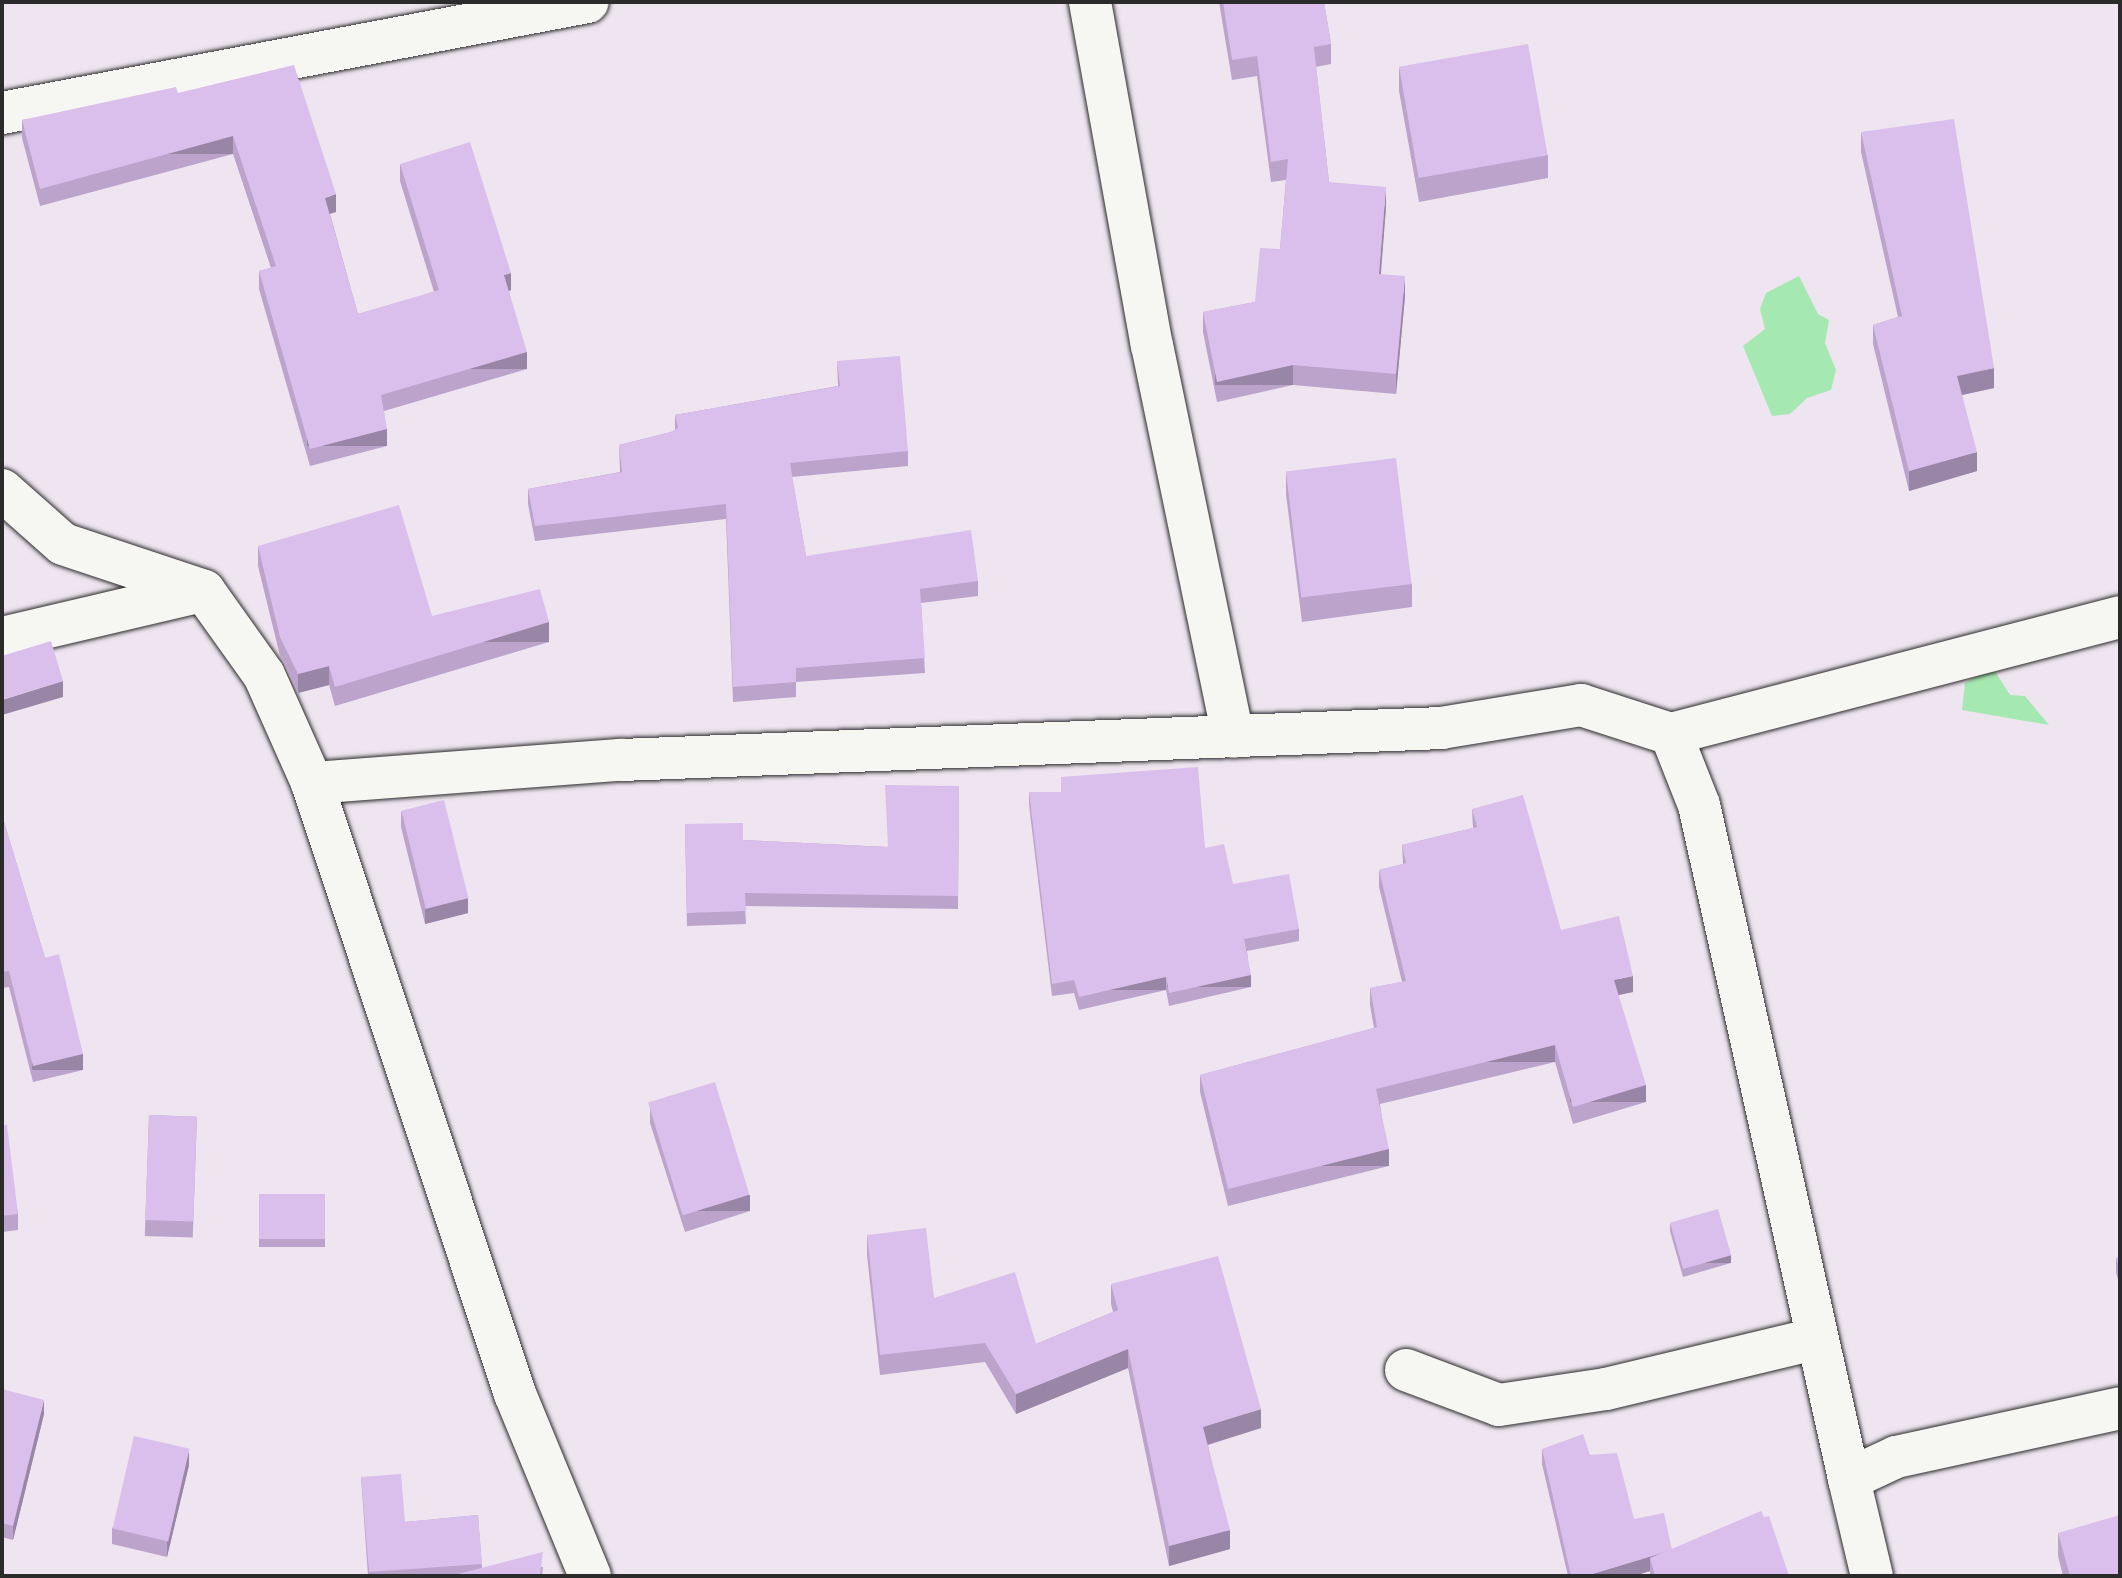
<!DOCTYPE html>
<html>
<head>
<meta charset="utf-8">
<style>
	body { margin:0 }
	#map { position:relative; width:2122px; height:1578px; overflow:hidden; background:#eee5f0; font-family:"Comic Neue",sans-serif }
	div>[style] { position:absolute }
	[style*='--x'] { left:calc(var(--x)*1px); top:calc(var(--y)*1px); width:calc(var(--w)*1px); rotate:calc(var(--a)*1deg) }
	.green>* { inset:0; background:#a6e8b1 }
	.roads { filter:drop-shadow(0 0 2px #2b2b2b) drop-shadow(0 0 2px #2b2b2b) }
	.minor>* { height:42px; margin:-21px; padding:0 21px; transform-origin:21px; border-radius:21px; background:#f6f6f2 }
	.wall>* { inset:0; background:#bba3cb; transform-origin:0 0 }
	.shaded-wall>* { inset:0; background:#9985a5; transform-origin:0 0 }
	.building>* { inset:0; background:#dabeec; transform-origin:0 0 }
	span { translate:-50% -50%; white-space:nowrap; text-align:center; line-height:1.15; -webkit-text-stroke:6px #f6f6f2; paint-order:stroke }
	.frame { position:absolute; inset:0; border:4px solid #2b2b2b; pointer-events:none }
</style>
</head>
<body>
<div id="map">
	<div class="green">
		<i style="clip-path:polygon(1799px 276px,1818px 314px,1829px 320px,1825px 343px,1836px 370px,1831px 390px,1807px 398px,1790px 414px,1772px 416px,1743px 346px,1765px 329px,1760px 309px,1766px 293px)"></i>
		<i style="clip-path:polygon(1993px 668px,2010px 695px,2025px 696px,2049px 725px,1962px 710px,1965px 683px)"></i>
	</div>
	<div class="roads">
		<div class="minor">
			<i style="--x:1090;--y:2;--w:349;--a:79.8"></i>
			<i style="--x:1152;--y:345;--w:400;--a:78.3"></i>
			<i style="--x:2;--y:113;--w:596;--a:-10.73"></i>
			<i style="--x:2;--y:490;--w:81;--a:41.5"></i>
			<i style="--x:63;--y:544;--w:149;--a:18.4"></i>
			<i style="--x:204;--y:591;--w:103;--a:54.5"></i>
			<i style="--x:264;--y:675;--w:118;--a:66"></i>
			<i style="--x:312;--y:783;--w:644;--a:71.62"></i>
			<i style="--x:515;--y:1394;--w:197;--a:67.6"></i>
			<i style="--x:2;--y:638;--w:206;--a:-13.2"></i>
			<i style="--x:1671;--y:734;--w:464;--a:-14.6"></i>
			<i style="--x:312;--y:783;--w:310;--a:-4.3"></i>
			<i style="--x:621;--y:760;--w:821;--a:-2.23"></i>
			<i style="--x:1441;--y:728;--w:142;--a:-9.3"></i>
			<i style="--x:1581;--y:705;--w:95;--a:17.9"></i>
			<i style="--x:1671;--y:734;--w:76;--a:68.5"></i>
			<i style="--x:1699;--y:805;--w:690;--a:77.45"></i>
			<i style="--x:1849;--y:1479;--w:52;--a:-25.1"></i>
			<i style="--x:1896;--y:1457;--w:229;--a:-12.3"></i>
			<i style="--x:1406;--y:1370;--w:99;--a:20.6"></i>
			<i style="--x:1499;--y:1405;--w:108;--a:-8.5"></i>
			<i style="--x:1606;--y:1389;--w:215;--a:-13.5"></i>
			<i style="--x:1849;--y:1479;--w:100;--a:76.7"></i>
		</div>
	</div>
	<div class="wall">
		<i style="clip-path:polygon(1219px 2px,1324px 2px,1331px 44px,1331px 64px,1316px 67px,1329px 182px,1386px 207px,1381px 274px,1405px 296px,1396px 394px,1293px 385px,1217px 402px,1203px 332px,1203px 312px,1255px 302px,1280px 249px,1286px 180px,1271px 182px,1257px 76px,1232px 80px)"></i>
		<i style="clip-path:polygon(1399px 68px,1548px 155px,1548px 178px,1419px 202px,1399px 91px)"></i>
		<i style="clip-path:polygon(178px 93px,336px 212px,330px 214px,358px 314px,434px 292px,400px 181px,400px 164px,511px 290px,509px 291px,527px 369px,384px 411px,387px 446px,310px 466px,259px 289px,259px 271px,271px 268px,233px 154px,40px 206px,22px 138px,22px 120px)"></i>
		<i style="clip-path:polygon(1861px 132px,1994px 388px,1962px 395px,1977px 471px,1909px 491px,1873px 344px,1873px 325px,1898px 317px,1861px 152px)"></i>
		<i style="clip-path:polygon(837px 361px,908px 451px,908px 466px,792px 477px,806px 556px,978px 581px,978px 596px,921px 603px,925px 673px,796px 682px,796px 697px,733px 702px,726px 519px,535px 541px,528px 504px,528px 489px,620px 472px,619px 445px,671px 432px,675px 430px,675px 415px,838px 386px)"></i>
		<i style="clip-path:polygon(1286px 472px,1412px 584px,1412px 607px,1302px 622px,1286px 494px)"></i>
		<i style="clip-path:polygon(258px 546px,432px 616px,549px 642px,335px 706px,329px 685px,298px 693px,280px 656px,258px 566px)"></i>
		<i style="clip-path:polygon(1061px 777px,1205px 848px,1233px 884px,1299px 929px,1299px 941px,1247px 951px,1251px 987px,1169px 1006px,1166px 990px,1079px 1010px,1074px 993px,1052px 996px,1029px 805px,1029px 792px,1061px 792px)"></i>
		<i style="clip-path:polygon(959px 786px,958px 909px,745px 906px,746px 924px,687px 926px,685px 824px,743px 840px,887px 847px)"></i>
		<i style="clip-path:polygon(1472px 809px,1561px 930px,1633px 992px,1618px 995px,1646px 1102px,1573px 1124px,1555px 1062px,1380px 1104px,1389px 1166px,1228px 1206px,1200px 1092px,1200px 1075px,1374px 1028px,1370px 1005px,1370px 988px,1402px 982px,1379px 887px,1379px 870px,1403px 864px,1402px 845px,1473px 828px)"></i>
		<i style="clip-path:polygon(401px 811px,468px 913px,425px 924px,401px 827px)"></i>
		<i style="clip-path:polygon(2px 815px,45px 958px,83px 1070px,33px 1082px,9px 987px,2px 988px)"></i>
		<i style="clip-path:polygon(650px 1107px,750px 1211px,685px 1232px,650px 1123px)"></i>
		<i style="left:149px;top:1115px;width:48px;height:121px;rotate:2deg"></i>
		<i style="clip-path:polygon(2px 1125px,18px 1214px,18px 1230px,2px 1232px)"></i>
		<i style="left:325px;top:1194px;width:53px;height:66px;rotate:90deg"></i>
		<i style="clip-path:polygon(1670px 1223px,1731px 1263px,1683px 1277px,1670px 1231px)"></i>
		<i style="clip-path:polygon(867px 1235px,934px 1298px,1036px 1344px,1113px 1312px,1111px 1304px,1111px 1284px,1261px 1428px,1208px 1445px,1230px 1549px,1169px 1566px,1128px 1368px,1016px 1414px,985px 1362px,880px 1375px,867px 1255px)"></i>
		<i style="clip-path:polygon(2120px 1257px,2120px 1286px,2116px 1273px,2116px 1258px)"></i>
		<i style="clip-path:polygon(2px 1389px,44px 1414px,13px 1540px,2px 1537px)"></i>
		<i style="clip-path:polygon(1542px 1449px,1590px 1455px,1634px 1519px,1672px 1549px,1789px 1576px,1650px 1576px,1650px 1571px,1634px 1576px,1568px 1576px,1542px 1464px)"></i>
		<i style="clip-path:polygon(189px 1465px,167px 1557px,112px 1544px,112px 1528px)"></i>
		<i style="clip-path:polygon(361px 1477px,405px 1522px,478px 1515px,482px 1568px,543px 1567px,542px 1576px,368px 1576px)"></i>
		<i style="clip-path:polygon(2058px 1533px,2120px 1576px,2063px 1576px,2058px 1556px)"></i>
	</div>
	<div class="shaded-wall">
		<i style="left:233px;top:136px;width:18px;height:200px;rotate:90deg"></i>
		<i style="clip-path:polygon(1386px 187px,1386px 207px,1379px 294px,1379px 274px)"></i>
		<i style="clip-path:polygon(336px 194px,336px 212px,325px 215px,325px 198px)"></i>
		<i style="clip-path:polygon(511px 273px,511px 290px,504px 293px,504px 275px)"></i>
		<i style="clip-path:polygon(1405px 276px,1405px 296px,1396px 394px,1396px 374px)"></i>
		<i style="left:527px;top:352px;width:17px;height:152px;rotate:90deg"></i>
		<i style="left:1293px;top:365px;width:20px;height:78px;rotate:90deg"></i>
		<i style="clip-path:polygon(1994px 368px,1994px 388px,1957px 396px,1957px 376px)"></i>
		<i style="left:387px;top:429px;width:17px;height:80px;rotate:90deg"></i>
		<i style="clip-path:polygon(1977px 452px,1977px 471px,1909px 491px,1909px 471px)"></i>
		<i style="left:549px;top:622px;width:20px;height:224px;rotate:90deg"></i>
		<i style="clip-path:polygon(329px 666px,329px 685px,298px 693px,298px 674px)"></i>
		<i style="clip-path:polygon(63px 681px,63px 697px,2px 715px,2px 700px)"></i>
		<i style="clip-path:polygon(468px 898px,468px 913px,425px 924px,425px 909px)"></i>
		<i style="left:1251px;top:975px;width:12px;height:84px;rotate:90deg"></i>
		<i style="clip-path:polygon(1633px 976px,1633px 992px,1614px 996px,1614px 980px)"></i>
		<i style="left:1166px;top:977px;width:13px;height:89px;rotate:90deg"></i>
		<i style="left:1555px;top:1045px;width:17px;height:184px;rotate:90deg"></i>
		<i style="left:83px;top:1054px;width:16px;height:51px;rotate:90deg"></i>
		<i style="left:1646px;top:1085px;width:17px;height:76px;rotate:90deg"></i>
		<i style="left:1389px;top:1149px;width:17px;height:166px;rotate:90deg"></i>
		<i style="left:750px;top:1195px;width:16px;height:68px;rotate:90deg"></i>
		<i style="left:1731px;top:1255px;width:8px;height:50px;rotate:90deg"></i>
		<i style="clip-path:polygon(1128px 1349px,1128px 1368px,1016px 1414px,1016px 1394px)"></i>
		<i style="clip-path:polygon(44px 1400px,44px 1414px,13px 1540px,13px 1526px)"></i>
		<i style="clip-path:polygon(1261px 1409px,1261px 1428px,1203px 1446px,1203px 1427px)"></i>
		<i style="clip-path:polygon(189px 1449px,189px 1465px,167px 1557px,167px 1541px)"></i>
		<i style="clip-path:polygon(1230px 1530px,1230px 1549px,1169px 1566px,1169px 1546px)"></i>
		<i style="clip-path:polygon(1672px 1550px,1650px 1558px,1650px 1571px,1634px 1576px,1586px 1576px)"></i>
	</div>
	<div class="building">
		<i style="clip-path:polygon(1223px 2px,1324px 2px,1331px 44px,1314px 47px,1329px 182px,1386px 187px,1379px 274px,1405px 276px,1396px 374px,1293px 365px,1217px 382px,1203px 312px,1255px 302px,1260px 248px,1280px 249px,1288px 159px,1271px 162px,1257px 56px,1232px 60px)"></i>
		<i style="left:1528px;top:44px;width:113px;height:131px;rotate:80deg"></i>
		<i style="clip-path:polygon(294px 65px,336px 194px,325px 198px,358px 314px,439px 290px,400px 164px,470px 142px,511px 273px,504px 275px,527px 352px,381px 395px,387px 429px,310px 449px,259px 271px,276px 266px,233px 136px,40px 189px,22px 120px,176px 87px,178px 93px)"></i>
		<i style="clip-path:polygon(1954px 119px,1994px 368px,1957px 376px,1977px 452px,1909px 471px,1873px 325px,1902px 316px,1861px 132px)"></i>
		<i style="clip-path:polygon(900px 356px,908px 451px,790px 463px,806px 556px,971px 530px,978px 581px,920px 589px,925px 658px,796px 668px,796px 682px,733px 687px,726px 504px,535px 526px,528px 489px,622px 472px,619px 445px,671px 432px,678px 428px,675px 415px,840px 386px,837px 361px)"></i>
		<i style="left:1396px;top:458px;width:127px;height:111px;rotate:83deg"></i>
		<i style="clip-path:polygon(399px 505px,432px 616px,540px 589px,549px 622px,335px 687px,329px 666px,298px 674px,280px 637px,258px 546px)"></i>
		<i style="clip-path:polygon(51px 641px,63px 681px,2px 700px,2px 656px)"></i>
		<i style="clip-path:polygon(1198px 767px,1205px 848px,1224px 844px,1233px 884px,1289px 874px,1299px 929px,1244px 939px,1251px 975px,1169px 993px,1166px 977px,1079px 997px,1074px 980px,1052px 984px,1029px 792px,1061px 792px,1061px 777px)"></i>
		<i style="clip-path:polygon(885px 785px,959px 786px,958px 896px,745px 893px,746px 911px,687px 913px,685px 824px,743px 823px,743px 840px,888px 847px)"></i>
		<i style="clip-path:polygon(1523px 795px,1561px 930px,1619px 916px,1633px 976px,1614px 980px,1646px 1085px,1573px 1107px,1555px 1045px,1376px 1089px,1389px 1149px,1228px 1189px,1200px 1075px,1377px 1027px,1370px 988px,1406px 981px,1379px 870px,1406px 863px,1402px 845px,1477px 827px,1472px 809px)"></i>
		<i style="left:444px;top:800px;width:101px;height:44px;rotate:76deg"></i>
		<i style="clip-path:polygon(2px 815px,45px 958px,59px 954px,83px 1054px,33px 1066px,9px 971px,2px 972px)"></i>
		<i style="left:715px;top:1082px;width:118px;height:70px;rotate:73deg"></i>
		<i style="left:149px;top:1115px;width:48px;height:105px;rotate:2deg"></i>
		<i style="clip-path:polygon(2px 1125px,7px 1125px,18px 1214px,2px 1216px)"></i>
		<i style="left:325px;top:1194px;width:45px;height:66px;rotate:90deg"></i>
		<i style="left:1718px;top:1209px;width:48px;height:50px;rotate:74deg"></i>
		<i style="clip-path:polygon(926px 1228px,934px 1298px,1015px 1272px,1036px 1344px,1118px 1310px,1111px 1284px,1218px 1256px,1261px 1409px,1203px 1427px,1230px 1530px,1169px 1546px,1128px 1349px,1016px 1394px,985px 1343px,880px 1355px,867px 1235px)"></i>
		<i style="clip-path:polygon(2120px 1257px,2120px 1270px,2116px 1258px)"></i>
		<i style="clip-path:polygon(2px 1389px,44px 1400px,13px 1526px,2px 1523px)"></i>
		<i style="clip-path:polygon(1583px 1434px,1590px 1455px,1617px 1453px,1634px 1519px,1664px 1513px,1672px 1550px,1586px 1576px,1571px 1576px,1542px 1449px)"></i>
		<i style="left:134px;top:1436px;width:57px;height:95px;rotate:13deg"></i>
		<i style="clip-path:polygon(401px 1474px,405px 1522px,478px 1515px,482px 1564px,369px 1572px,361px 1477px)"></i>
		<i style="clip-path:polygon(1761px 1511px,1764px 1517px,1769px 1516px,1789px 1576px,1655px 1576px,1650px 1558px)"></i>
		<i style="clip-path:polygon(2120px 1515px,2120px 1576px,2070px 1576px,2058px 1533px)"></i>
		<i style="clip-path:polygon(543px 1552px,540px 1576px,450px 1576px)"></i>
	</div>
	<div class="frame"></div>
</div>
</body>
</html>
